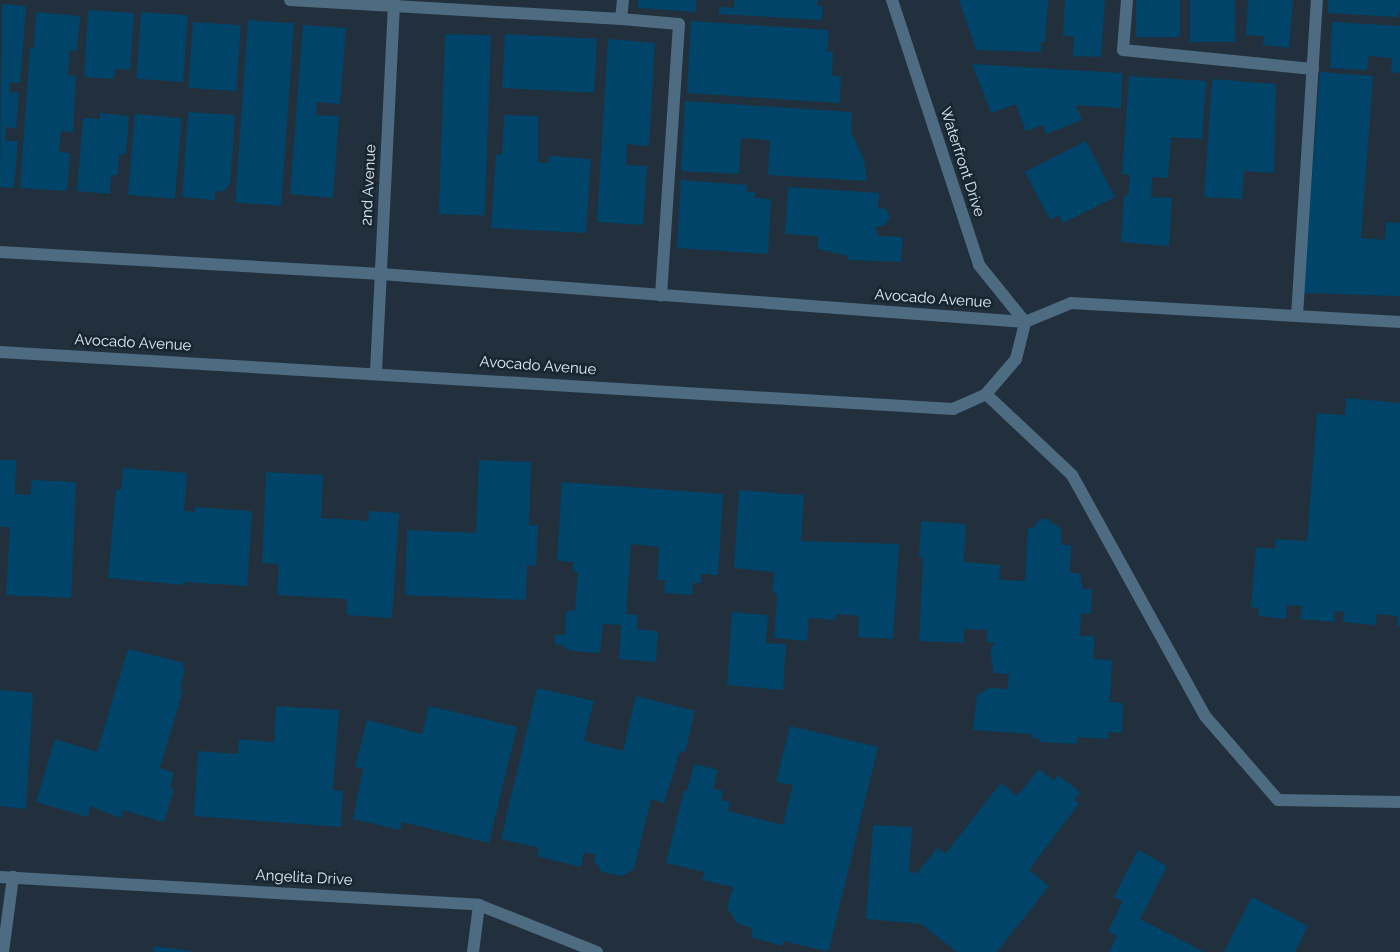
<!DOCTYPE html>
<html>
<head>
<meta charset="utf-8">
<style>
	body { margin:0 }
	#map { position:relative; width:1400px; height:952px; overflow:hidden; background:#21303c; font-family:Raleway,sans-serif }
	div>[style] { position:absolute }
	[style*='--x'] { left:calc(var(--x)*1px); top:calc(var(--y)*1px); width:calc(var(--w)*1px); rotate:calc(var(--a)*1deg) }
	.building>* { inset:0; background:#004569; transform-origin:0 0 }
	.minor>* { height:12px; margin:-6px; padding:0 6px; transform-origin:6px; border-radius:6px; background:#4d6b81 }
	span { translate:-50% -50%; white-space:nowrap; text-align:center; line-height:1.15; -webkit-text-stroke:5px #172631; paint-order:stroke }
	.street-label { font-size:15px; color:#e3edf5 }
</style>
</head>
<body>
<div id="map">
	<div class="building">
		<i style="clip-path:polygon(638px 0,696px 0,696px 12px,638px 8px)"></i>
		<i style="clip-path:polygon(735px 0,818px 0,817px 6px,823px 6px,822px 20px,719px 14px,719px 7px,734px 8px)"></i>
		<i style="clip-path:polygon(959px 0,1048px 0,1045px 42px,1041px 42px,1041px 52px,976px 50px)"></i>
		<i style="clip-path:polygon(1065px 0,1105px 0,1101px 57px,1073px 56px,1074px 36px,1063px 36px)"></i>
		<i style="left:1136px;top:0;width:44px;height:37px"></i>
		<i style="left:1190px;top:0;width:45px;height:42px"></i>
		<i style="clip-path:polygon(1248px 0,1293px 0,1289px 48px,1263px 45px,1264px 36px,1246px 35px)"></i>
		<i style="clip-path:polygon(1328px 0,1400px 0,1400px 10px,1398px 17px,1328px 13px)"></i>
		<i style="clip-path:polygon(2px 4px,26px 6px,20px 83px,10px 82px,9px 92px,19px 93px,16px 128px,6px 127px,5px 141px,18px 141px,14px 188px,0 187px)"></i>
		<i style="clip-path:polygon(88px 10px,134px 13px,130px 70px,115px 69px,114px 79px,84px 77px)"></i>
		<i style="clip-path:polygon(36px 12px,80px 16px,77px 51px,70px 50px,68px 75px,76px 76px,73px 132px,61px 131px,59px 152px,70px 153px,67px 191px,20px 188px,30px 48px,34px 48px)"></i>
		<i style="left:141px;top:12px;width:47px;height:67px;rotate:4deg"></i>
		<i style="left:248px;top:20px;width:46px;height:183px;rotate:4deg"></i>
		<i style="clip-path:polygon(691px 21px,829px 30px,827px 52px,833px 52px,832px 76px,841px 76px,840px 103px,687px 93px)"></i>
		<i style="left:193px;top:22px;width:48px;height:66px;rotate:4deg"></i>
		<i style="clip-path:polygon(1332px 22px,1400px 26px,1400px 73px,1391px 72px,1392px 58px,1368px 56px,1367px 70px,1330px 68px)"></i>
		<i style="clip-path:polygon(303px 25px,346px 28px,340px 104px,317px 102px,316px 115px,339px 116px,333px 198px,290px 194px)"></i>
		<i style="left:445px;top:34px;width:46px;height:180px;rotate:2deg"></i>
		<i style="left:505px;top:34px;width:92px;height:54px;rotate:3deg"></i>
		<i style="clip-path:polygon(608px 39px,655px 43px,649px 146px,627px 144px,626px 165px,647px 166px,643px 225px,597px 222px)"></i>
		<i style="clip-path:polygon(972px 64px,1122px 73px,1121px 108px,1076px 105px,1082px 120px,1046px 134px,1043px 125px,1025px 131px,1016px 104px,991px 113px)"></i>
		<i style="clip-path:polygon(1320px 72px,1373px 76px,1361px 238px,1385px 240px,1386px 222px,1400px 223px,1400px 296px,1303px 293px)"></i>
		<i style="clip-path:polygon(1129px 76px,1206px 81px,1202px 139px,1171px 137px,1168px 178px,1152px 177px,1151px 197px,1172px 198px,1169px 246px,1121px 242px,1124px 195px,1128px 196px,1130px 175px,1122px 174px)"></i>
		<i style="clip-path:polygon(1212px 79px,1276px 84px,1274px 173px,1244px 171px,1242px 199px,1204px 197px)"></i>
		<i style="clip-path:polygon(685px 101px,852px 112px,851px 132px,864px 159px,867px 181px,768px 175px,770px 140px,741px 138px,739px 174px,681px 171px)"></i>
		<i style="clip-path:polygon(188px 112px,235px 115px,230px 184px,224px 191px,215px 192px,215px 200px,182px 197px)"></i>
		<i style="clip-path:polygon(100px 113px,129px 116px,126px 154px,119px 154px,118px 175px,111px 175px,110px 194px,77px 191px,83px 118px,100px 119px)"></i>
		<i style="left:135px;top:114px;width:47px;height:81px;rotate:5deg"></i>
		<i style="clip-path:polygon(504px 115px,538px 116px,538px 162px,548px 163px,549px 156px,591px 159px,586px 233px,491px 228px,496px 154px,502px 155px)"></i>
		<i style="clip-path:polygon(1086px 141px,1115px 197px,1063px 223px,1059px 215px,1050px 220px,1025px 172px)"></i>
		<i style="clip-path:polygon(681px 180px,747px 185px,747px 192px,755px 192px,755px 198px,771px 199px,768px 254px,677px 248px)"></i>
		<i style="clip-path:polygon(788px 187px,879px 193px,878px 208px,886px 209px,890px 217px,885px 225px,876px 227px,876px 232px,879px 236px,903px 237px,901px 262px,848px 260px,848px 256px,818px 249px,818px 236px,785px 234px)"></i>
		<i style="clip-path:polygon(1346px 398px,1400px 403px,1400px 626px,1397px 626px,1398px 616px,1377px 614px,1376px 625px,1343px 622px,1344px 612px,1335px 611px,1334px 622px,1300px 619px,1302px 606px,1287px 605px,1286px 619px,1258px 616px,1259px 608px,1251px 607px,1256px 547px,1275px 549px,1276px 539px,1307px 541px,1317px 413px,1345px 415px)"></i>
		<i style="clip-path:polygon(0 460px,16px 460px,15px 494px,30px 495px,32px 480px,76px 482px,71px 598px,6px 595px,10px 527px,0 527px)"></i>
		<i style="clip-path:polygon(479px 460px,531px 462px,529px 525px,538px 525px,536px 566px,527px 565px,526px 600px,405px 595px,407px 530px,476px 533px)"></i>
		<i style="clip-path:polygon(123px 468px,187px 473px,184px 511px,195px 512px,195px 507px,252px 511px,247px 586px,185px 582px,185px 585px,108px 578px,116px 489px,121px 490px)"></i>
		<i style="clip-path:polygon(266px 472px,323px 475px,321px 518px,368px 521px,369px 511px,399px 513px,392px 618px,347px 615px,347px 599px,277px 595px,279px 564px,262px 563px)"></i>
		<i style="clip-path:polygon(562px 482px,723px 494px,718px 575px,701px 574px,701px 583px,693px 583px,692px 595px,664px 593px,665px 580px,657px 580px,659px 547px,631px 544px,626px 614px,638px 615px,637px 629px,658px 631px,656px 662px,619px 659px,621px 625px,603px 624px,600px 653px,574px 651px,564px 648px,564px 645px,555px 644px,555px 635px,565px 635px,566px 611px,575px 611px,578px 572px,573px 571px,573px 562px,557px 561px)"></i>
		<i style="clip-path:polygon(739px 490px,804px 495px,801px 541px,899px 544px,893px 639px,858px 637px,859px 616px,836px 614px,835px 620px,809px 618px,807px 641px,774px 638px,777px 596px,772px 589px,775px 572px,734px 568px)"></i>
		<i style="clip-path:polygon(1046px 518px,1061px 529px,1061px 545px,1071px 545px,1070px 573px,1080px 573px,1083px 589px,1092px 589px,1091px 614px,1081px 613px,1080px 636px,1095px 636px,1093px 659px,1112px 660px,1110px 702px,1123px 703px,1122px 733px,1108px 732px,1108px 739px,1077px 737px,1077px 744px,1039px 742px,1040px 739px,1032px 738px,1032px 734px,973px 730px,977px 695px,989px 688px,1008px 689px,1009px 674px,994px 673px,990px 652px,995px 643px,987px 642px,987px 630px,964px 629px,964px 643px,919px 641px,923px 558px,919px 557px,921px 521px,966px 524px,964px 562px,1000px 565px,999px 580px,1025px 581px,1028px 528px,1033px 528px,1038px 521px)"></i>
		<i style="clip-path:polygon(732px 612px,768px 615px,766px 643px,786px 644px,783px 690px,727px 685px)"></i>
		<i style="clip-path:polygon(128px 649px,184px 663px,182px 668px,185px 669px,180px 689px,183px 690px,160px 768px,174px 773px,170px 788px,174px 789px,164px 822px,123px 810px,121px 818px,90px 806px,88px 817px,36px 802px,55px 739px,97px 752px)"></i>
		<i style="clip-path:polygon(537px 688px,594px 701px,584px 741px,623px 751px,636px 696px,695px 711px,685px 752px,680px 751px,664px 803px,651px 799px,634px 869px,622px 876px,602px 872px,594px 860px,596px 855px,584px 852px,581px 867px,537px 856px,539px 848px,501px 839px)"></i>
		<i style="clip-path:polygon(0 690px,33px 693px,26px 809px,0 806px)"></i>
		<i style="clip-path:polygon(276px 706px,339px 710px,333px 790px,343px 791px,341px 827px,194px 816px,198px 751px,238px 754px,239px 739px,274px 742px)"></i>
		<i style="clip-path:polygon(429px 706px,517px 727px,489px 843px,402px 822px,400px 830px,353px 819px,363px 768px,355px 767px,367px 720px,422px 734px)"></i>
		<i style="clip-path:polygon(790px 726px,878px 747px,829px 950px,825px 951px,784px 941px,782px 946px,751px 937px,752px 928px,738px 924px,727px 908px,733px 887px,702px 880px,705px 872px,666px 863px,684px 790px,687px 791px,694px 764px,718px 770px,713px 789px,723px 791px,721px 800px,730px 802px,728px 811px,783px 825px,793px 785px,776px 782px)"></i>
		<i style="clip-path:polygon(1039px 769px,1054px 781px,1058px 775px,1080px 792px,1074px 800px,1079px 804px,1029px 870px,1049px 886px,997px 952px,957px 952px,921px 924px,866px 919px,873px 825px,912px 827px,909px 872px,917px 873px,937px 848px,945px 854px,1001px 783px,1017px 796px)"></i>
		<i style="clip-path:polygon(1138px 850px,1167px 866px,1140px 919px,1204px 952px,1109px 952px,1117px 936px,1108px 931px,1123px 901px,1114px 897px)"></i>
		<i style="clip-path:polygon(1252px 897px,1308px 926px,1295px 952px,1224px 952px)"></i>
		<i style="clip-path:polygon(154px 946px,191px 951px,191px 952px,153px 952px)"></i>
	</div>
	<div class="minor">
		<i style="--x:290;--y:0;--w:332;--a:3.3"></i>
		<i style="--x:623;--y:0;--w:19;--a:96"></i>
		<i style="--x:621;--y:19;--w:58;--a:4.9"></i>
		<i style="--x:679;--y:24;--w:272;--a:93.8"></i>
		<i style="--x:892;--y:0;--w:279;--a:71.8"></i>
		<i style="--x:979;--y:265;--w:73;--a:51.1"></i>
		<i style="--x:1127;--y:0;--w:50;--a:94.6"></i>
		<i style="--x:1123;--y:50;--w:191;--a:5.7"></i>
		<i style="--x:0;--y:252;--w:382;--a:3.3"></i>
		<i style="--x:381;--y:274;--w:646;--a:4.26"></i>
		<i style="--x:1025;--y:322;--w:50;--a:-22.4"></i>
		<i style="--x:1071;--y:303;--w:330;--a:3.3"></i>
		<i style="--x:1297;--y:316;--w:317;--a:-86.4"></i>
		<i style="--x:0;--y:352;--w:955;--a:3.42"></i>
		<i style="--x:953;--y:409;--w:36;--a:-24"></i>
		<i style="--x:986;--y:394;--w:46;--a:-49.4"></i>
		<i style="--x:1016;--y:359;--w:38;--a:-76"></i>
		<i style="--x:376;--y:372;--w:372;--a:-87.2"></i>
		<i style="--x:986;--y:394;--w:118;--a:43.3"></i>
		<i style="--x:1072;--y:475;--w:275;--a:61.1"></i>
		<i style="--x:1205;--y:716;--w:111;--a:49"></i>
		<i style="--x:1278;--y:800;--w:122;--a:0.9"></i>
		<i style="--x:0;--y:877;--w:480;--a:3.3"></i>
		<i style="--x:479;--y:905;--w:127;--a:21.7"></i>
		<i style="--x:3;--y:952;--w:76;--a:-82.4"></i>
		<i style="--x:473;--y:952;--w:47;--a:-82.7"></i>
	</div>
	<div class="street-label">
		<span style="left:962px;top:162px;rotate:72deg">Waterfront Drive</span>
		<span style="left:369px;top:185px;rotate:-87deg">2nd Avenue</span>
		<span style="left:933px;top:299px;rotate:4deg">Avocado Avenue</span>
		<span style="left:133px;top:343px;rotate:3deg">Avocado Avenue</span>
		<span style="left:538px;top:366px;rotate:4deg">Avocado Avenue</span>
		<span style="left:304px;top:878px;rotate:3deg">Angelita Drive</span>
	</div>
</div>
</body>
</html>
